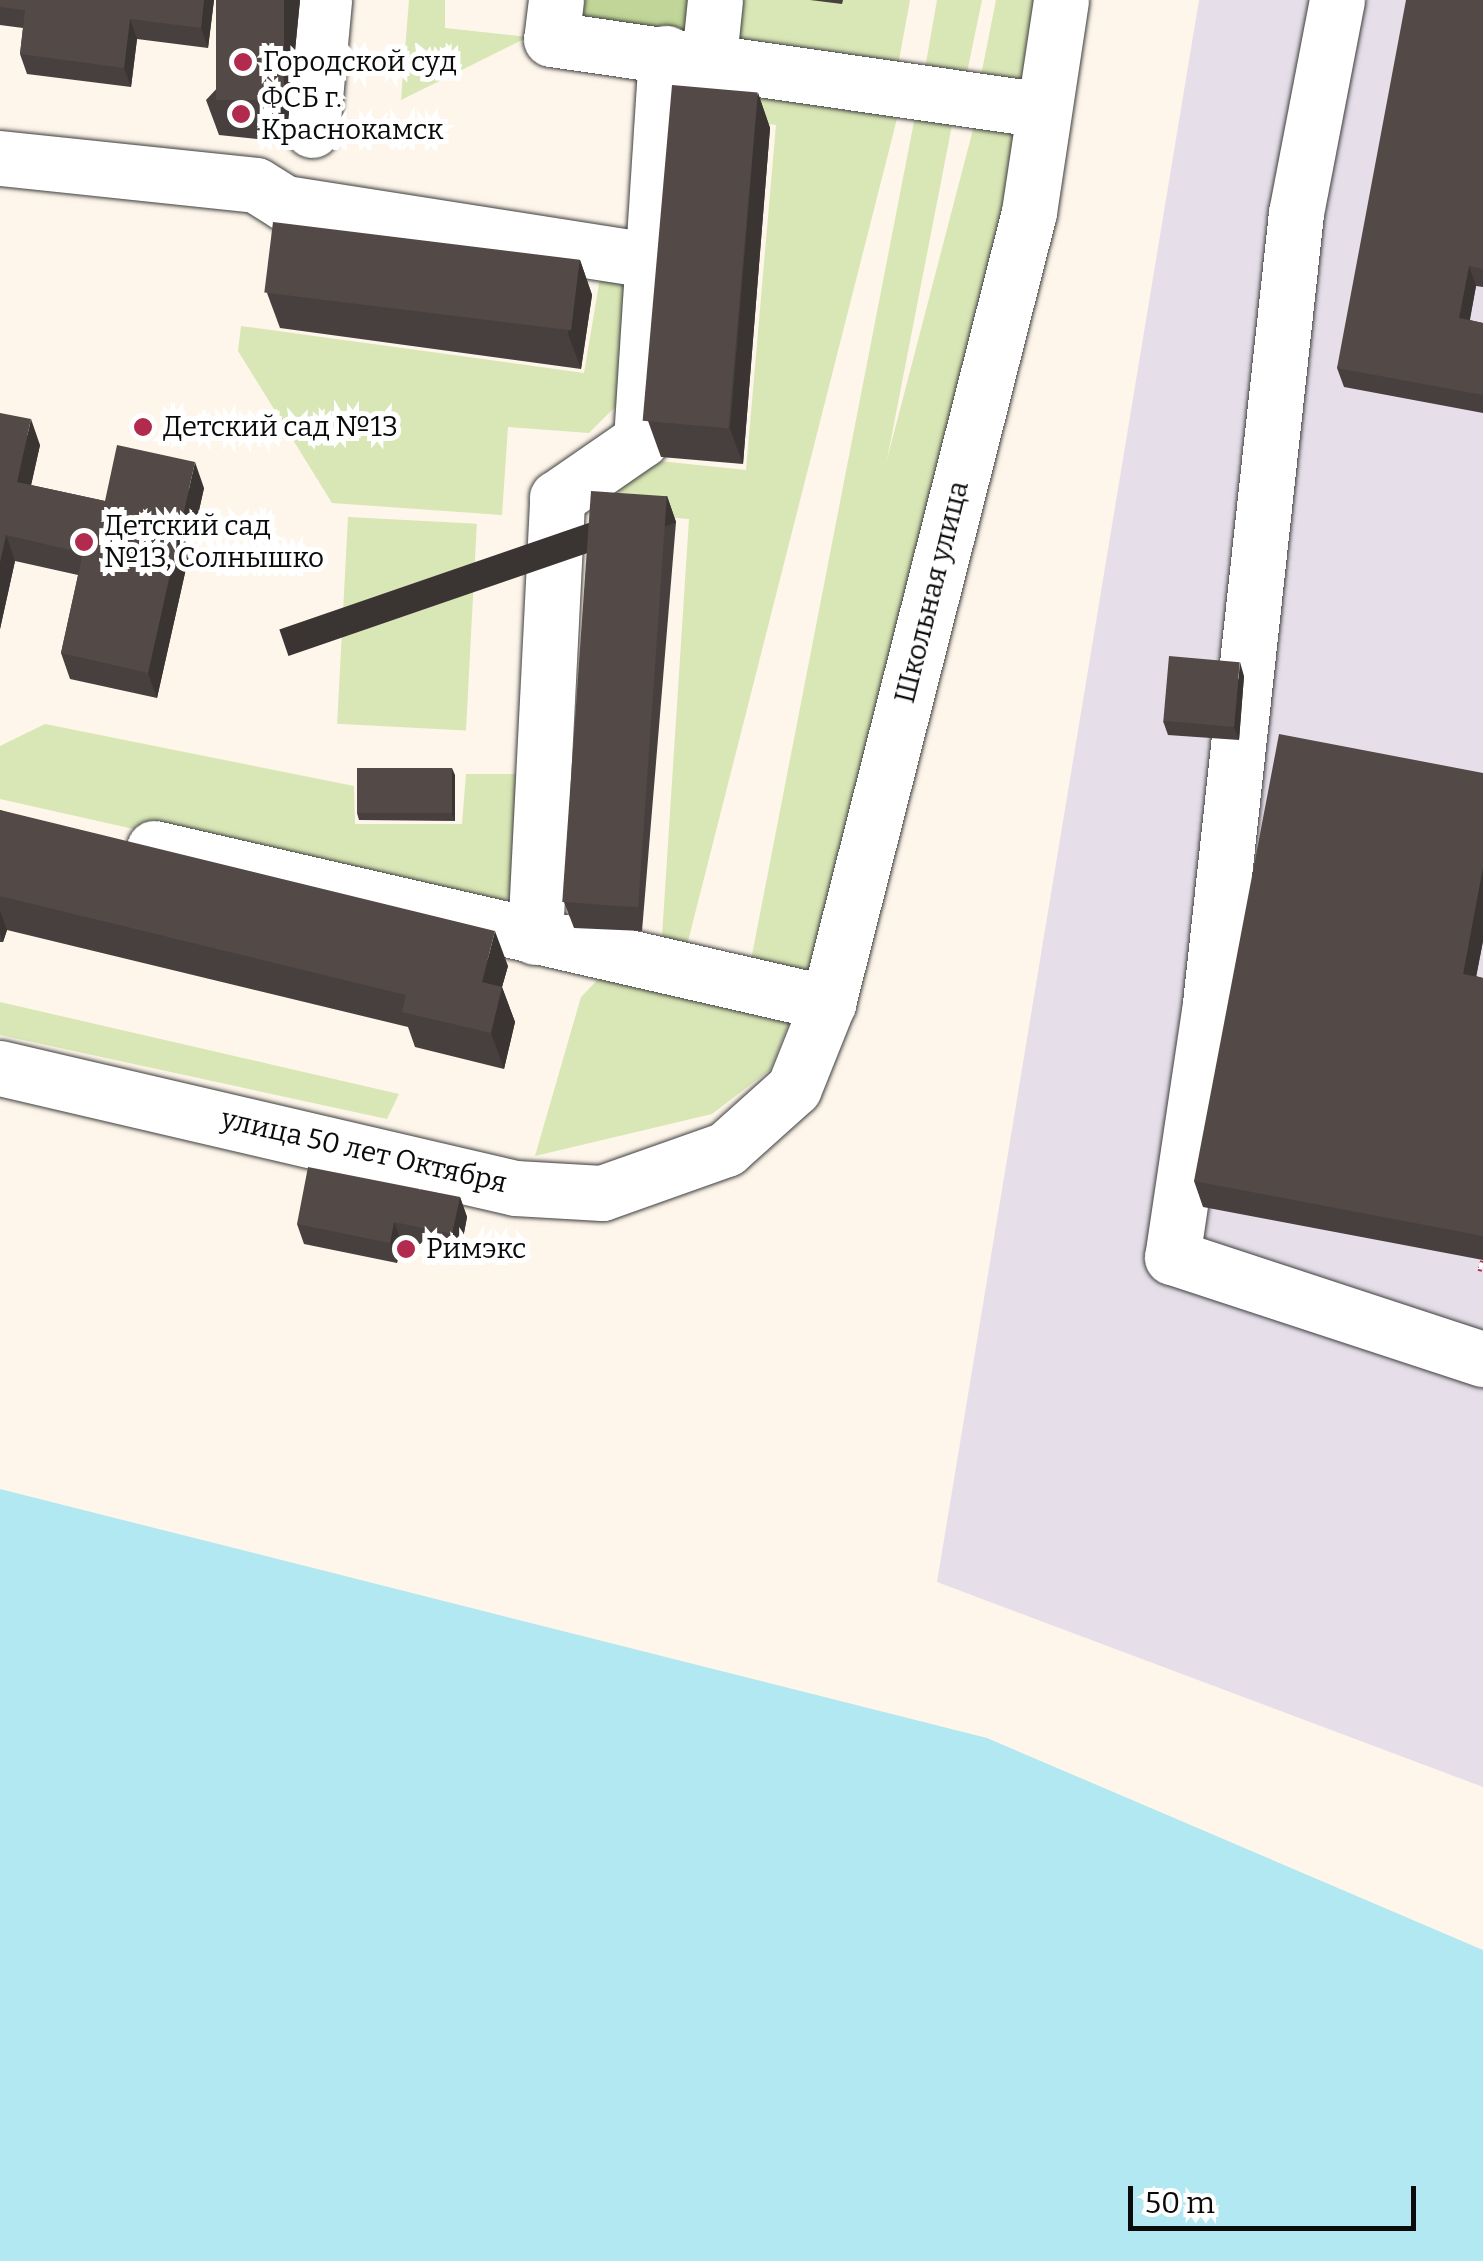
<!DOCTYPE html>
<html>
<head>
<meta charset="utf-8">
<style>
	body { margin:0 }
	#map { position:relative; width:1483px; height:2261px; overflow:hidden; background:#fef6ea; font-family:Bitter,serif }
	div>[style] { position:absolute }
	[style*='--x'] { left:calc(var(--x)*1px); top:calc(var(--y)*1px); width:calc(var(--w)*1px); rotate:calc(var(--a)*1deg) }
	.industrial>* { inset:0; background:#e6dfea }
	.green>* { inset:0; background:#d9e6b6; transform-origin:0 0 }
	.forest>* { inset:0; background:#c0d597 }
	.water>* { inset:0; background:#b2e8f2 }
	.roads { filter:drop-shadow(0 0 2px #3e3e3e) drop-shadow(0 0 2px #3e3e3e) }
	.minor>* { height:55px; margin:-27.5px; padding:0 27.5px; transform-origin:27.5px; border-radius:27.5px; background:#fff }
	.rail>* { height:11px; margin-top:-5.5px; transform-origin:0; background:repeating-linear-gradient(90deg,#fff 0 22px,#b22b4e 0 44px); box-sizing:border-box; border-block:2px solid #b22b4e }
	.wall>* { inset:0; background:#47403e }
	.shaded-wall>* { inset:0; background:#3a3432; transform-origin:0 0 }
	.building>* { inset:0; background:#534a48; transform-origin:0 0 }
	.dots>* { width:28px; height:28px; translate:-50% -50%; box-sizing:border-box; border:5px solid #fff; border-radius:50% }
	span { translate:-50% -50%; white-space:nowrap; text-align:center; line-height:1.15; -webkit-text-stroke:10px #fff; paint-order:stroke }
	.poi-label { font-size:28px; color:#0b0b0b }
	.left { translate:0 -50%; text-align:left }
	.street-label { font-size:28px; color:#0b0b0b }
	.scale { position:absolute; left:1128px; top:2186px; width:288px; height:45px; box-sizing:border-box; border:5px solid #0b0b0b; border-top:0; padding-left:12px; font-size:30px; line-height:35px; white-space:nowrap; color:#0b0b0b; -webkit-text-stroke:8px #fff; paint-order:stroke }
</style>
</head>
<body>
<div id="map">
	<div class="industrial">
		<i style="clip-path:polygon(1199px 0,1483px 0,1483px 1787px,937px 1582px)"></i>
	</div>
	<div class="green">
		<i style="clip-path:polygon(409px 0,445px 0,445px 28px,528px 37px,401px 100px)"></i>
		<i style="clip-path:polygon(740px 0,910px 0,897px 71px,734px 41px)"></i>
		<i style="clip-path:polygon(937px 0,982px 0,964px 87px,923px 80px)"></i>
		<i style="clip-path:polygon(996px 0,1050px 0,1035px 96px,979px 86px)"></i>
		<i style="clip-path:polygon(675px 67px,902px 99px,684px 957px,661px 952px,689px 519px,597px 512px,600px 483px,659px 461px,746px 470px,776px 125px,670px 114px)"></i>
		<i style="left:918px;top:101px;width:38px;height:886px;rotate:11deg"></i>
		<i style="clip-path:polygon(976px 118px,1024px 127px,811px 977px,761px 965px,774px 893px)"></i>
		<i style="clip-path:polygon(600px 278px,639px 282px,626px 396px,589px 433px,508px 427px,502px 515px,332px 503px,238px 351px,241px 326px,584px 373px)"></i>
		<i style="left:348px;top:517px;width:129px;height:207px;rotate:3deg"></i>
		<i style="clip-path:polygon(45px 724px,354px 786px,355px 824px,462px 824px,466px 774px,532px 774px,527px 888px,486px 908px,0 799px,0 746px)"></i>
		<i style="clip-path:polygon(610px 967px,795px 1007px,771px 1069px,712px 1114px,535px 1156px,581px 997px)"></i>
		<i style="clip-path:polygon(0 1002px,399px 1094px,387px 1119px,0 1035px)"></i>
	</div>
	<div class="forest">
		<i style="clip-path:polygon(585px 0,693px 0,688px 36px,582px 21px)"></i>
	</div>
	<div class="water">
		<i style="clip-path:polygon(0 1489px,987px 1738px,1483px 1950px,1483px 2261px,0 2261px)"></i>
	</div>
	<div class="roads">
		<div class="minor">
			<i style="--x:556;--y:0;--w:39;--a:97"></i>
			<i style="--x:551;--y:39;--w:498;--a:8.2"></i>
			<i style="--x:1337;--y:0;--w:217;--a:100.9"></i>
			<i style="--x:1296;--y:213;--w:796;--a:96.21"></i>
			<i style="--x:1210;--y:1004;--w:256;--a:98.5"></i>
			<i style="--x:1172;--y:1257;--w:327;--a:18.2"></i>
			<i style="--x:709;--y:58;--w:58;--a:-84.1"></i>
			<i style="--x:312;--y:130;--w:131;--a:-84.7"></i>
			<i style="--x:0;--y:158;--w:257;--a:6"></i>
			<i style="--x:256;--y:185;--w:34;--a:32"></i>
			<i style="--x:285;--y:203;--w:366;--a:8.9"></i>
			<i style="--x:154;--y:848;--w:692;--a:12.95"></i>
			<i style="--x:535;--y:937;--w:440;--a:-87.1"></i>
			<i style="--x:557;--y:498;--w:102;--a:-34.6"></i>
			<i style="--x:641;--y:440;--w:388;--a:-86.3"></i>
			<i style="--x:0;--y:1068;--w:529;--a:13.12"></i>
			<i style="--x:515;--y:1188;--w:87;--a:3.3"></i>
			<i style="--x:602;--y:1193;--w:132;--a:-19.5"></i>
			<i style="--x:726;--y:1149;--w:91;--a:-41.9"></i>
			<i style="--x:794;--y:1088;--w:92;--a:-68.2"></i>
			<i style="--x:828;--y:1003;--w:816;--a:-75.74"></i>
			<i style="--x:1029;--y:212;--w:214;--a:-81.4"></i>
		</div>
	</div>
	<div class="rail">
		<i style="--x:1479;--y:1265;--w:4;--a:14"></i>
	</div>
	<div class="wall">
		<i style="clip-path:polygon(0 0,214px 0,208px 48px,137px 39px,131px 87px,27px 74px,20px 54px,23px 28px,0 25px)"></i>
		<i style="clip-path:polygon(300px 0,286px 142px,219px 135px,206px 100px)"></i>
		<i style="clip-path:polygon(810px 0,843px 0,842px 4px)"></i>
		<i style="clip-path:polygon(1483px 0,1483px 287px,1476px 286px,1470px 320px,1483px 323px,1483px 413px,1344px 387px,1337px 368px)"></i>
		<i style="clip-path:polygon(758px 93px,770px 128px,743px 464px,661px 457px,648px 421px)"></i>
		<i style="clip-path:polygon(580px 260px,592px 295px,581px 369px,280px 328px,267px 293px)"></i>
		<i style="clip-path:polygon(0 413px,40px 445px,31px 485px,105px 501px,204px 488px,157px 698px,70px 679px,61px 653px,78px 575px,15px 561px,0 629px)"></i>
		<i style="clip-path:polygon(667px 496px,676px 522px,642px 931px,574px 928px,564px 902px)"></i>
		<i style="clip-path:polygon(1244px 676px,1239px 740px,1168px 735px,1163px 721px)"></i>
		<i style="clip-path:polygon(1483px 773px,1483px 941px,1476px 976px,1483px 978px,1483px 1260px,1203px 1207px,1194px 1181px)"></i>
		<i style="clip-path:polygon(455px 775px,455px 821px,359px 820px,357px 813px)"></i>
		<i style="clip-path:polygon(0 810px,508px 966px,502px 987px,515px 1022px,504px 1069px,415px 1047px,408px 1027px,7px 930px,3px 942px,0 942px)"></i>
		<i style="clip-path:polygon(460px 1197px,467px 1217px,460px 1254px,401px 1242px,397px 1263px,304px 1244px,297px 1224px)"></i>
	</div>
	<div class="shaded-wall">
		<i style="clip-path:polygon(204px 0,214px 0,208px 48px,201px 28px)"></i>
		<i style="clip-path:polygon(284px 0,300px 0,286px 142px,273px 107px)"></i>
		<i style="clip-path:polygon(130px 19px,137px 39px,131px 87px,124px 68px)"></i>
		<i style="clip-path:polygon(758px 93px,770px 128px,743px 464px,730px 429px)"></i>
		<i style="clip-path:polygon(580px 260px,592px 295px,581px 369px,568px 334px)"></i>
		<i style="clip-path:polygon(1469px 266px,1476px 286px,1466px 338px,1459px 318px)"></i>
		<i style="clip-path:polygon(31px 419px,40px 445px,26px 508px,17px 482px)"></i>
		<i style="clip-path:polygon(195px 462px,204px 488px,157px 698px,148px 673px)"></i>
		<i style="left:667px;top:496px;width:28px;height:410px;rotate:71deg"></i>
		<i style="clip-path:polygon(6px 535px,15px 561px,0 629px,0 562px)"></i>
		<i style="clip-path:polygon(1240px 662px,1244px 676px,1239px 740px,1234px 727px)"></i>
		<i style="clip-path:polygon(452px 768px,455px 775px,455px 821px,452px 814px)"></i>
		<i style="clip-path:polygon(1483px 867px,1483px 941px,1472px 999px,1463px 974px)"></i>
		<i style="clip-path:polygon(0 911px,7px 930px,3px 942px,0 933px)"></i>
		<i style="clip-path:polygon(495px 931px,508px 966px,502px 987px,515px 1022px,504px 1069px,491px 1033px,482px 982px)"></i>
		<i style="clip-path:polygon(460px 1197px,467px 1217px,460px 1254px,452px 1234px)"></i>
		<i style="clip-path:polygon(394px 1222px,401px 1242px,397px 1263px,390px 1243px)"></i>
	</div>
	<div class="building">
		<i style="clip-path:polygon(0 0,204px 0,201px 28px,130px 19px,124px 68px,20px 54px,25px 10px,0 7px)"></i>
		<i style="left:216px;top:0;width:68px;height:100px"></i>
		<i style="clip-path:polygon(1406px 0,1483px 0,1483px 269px,1469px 266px,1459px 318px,1483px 323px,1483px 395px,1337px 368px)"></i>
		<i style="left:672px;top:85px;width:86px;height:337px;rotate:5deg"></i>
		<i style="left:273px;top:222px;width:309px;height:71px;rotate:7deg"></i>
		<i style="clip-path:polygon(0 413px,31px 419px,17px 482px,105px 501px,117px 445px,195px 462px,148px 673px,61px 653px,83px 553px,6px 535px,0 562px)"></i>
		<i style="left:591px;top:491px;width:76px;height:412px;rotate:4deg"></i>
		<i style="left:1169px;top:656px;width:71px;height:65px;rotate:5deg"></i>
		<i style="clip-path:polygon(1279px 734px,1483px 773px,1483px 867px,1463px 974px,1483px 978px,1483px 1236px,1194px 1181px)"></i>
		<i style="left:357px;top:768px;width:95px;height:45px"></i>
		<i style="clip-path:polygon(0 810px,495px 931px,482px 982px,502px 987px,491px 1033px,402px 1012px,406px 995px,0 896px)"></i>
		<i style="clip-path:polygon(308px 1167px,460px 1197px,452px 1234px,394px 1222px,390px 1243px,297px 1224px)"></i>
	</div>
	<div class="dots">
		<i style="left:243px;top:62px;background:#b22b4e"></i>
		<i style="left:241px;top:114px;background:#b22b4e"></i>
		<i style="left:143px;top:427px;background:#b22b4e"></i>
		<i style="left:84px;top:542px;background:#b22b4e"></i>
		<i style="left:406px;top:1249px;background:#b22b4e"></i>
	</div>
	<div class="poi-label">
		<span class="left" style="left:263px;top:62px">Городской суд</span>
		<span class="left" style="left:261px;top:114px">ФСБ г.<br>Краснокамск</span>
		<span class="left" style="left:163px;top:427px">Детский сад №13</span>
		<span class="left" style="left:104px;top:542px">Детский сад<br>№13, Солнышко</span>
		<span class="left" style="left:426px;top:1249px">Римэкс</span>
	</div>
	<div class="street-label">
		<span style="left:932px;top:592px;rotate:-76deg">Школьная улица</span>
		<span style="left:364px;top:1151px;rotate:13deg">улица 50 лет Октября</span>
	</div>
	<div class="scale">50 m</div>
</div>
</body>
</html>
